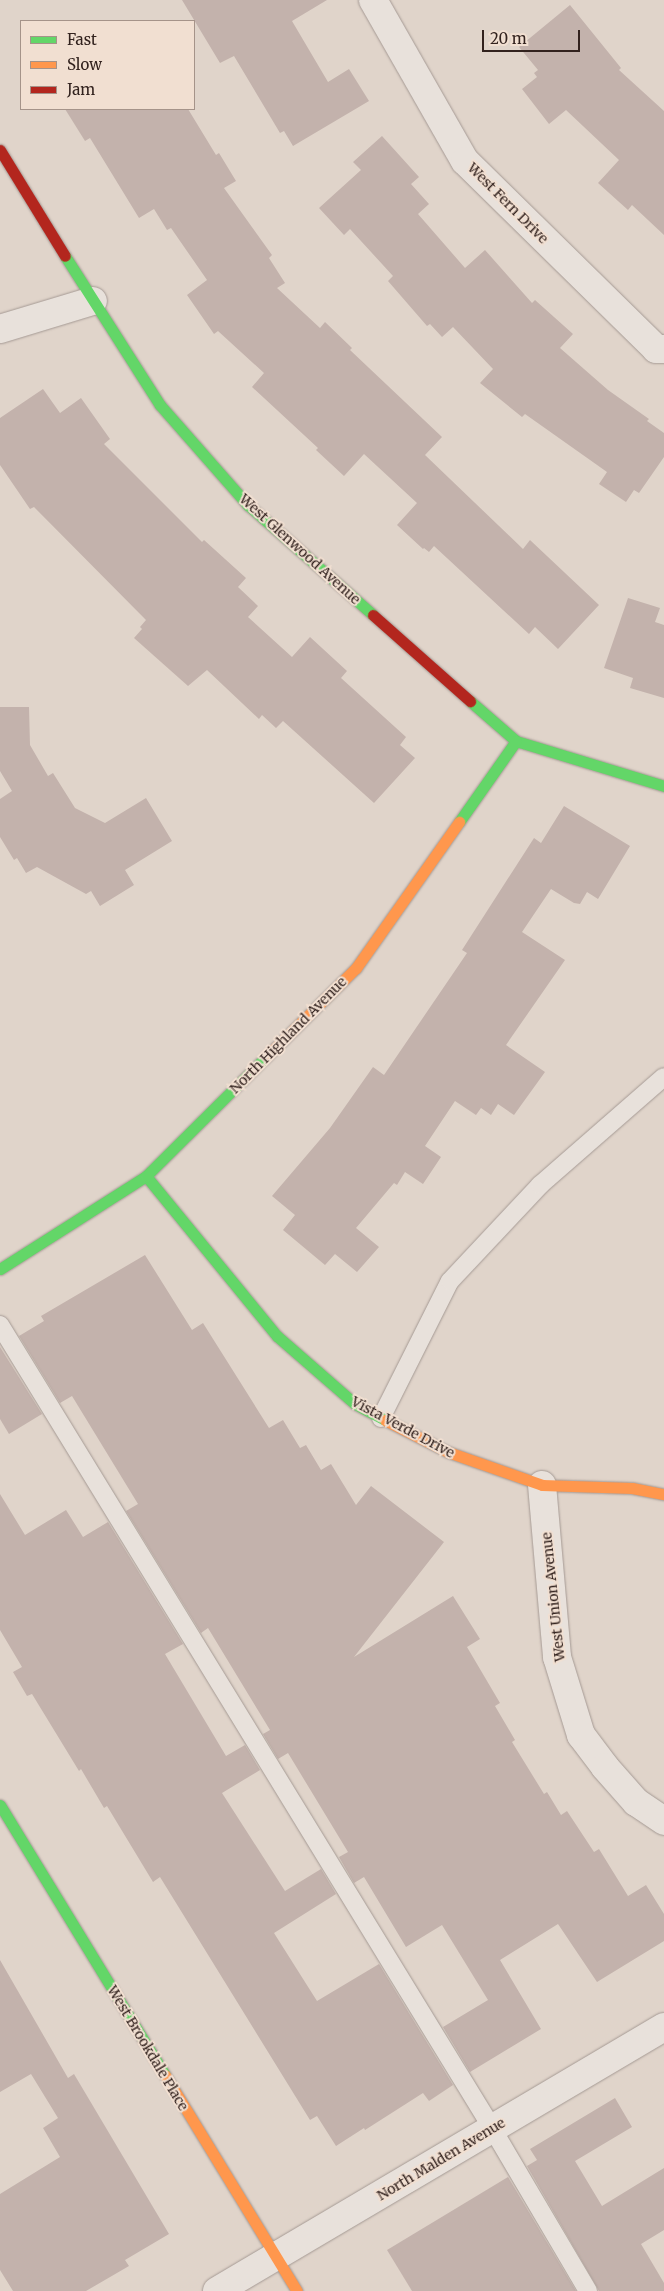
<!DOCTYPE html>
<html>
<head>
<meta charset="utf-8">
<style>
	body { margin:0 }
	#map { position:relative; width:664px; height:2291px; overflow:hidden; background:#e0d4ca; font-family:Merriweather,serif }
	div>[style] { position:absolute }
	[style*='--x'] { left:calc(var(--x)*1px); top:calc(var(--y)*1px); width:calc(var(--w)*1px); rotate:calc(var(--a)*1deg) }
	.building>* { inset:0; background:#c3b2ac }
	.roads { filter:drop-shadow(0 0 1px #a59a94) drop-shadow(0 0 1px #a59a94) }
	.lane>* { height:18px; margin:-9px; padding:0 9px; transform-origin:9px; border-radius:9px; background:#e8e1db }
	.street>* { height:28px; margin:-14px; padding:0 14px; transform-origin:14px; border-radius:14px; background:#e8e1db }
	.fast>* { height:11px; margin:-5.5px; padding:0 5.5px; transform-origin:5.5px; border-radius:5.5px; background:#63d668 }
	.slow>* { height:11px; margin:-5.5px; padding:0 5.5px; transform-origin:5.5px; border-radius:5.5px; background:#ff974d }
	.jam>* { height:11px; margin:-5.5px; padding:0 5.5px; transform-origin:5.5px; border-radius:5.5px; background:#b3261e }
	span { translate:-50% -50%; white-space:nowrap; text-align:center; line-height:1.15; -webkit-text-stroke:4px #f1dfd1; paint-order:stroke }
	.street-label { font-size:14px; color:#32221e }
	.legend { position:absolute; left:20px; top:20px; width:175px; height:90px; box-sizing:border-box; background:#f1dfd1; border:1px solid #a59389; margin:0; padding:6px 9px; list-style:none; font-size:15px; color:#32221e }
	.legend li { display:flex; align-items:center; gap:10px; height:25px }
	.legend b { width:25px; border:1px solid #a59389 }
	.scale { position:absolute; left:482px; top:30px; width:98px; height:22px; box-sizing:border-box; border:2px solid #32221e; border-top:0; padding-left:6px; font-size:15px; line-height:18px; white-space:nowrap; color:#32221e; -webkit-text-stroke:4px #f1dfd1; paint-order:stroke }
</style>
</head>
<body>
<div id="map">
	<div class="building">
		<i style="clip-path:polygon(182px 0,327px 0,292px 21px,328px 82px,349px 69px,369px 101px,293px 146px,284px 131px,280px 133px,234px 56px,220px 63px)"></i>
		<i style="clip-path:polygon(570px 5px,621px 68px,619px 70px,664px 111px,664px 235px,632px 205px,628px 210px,598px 183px,619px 160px,566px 110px,549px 124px,522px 89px,537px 77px,534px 73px,538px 70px,519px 47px)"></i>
		<i style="clip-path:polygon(65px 109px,188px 109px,216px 155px,219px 153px,236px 181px,224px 188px,272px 255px,269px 258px,285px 283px,277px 288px,320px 328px,325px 322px,352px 348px,350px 350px,442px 437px,425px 455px,523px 549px,530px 540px,599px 605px,558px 649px,535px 627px,529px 634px,434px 546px,429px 552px,424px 548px,423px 549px,397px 525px,417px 503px,364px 454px,344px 476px,316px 450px,318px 448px,252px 387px,264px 373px,218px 331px,214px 334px,187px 295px,207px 280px,171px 228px,167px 230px,154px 209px,139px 218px,90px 138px,85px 141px)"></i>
		<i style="clip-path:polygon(382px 136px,419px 177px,411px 184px,429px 204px,418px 214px,465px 268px,485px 250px,532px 303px,535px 300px,573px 334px,560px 348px,608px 390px,649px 419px,647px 421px,664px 433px,664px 457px,639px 493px,634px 490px,626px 502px,599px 484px,607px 472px,525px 414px,522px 417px,480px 383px,493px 369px,453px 327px,442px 337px,430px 324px,427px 326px,388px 281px,393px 276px,350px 229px,344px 235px,319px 208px,361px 170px,353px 162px)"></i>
		<i style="clip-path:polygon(43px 389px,60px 413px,81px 398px,110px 439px,104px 444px,202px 542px,204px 540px,246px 578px,238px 587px,258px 606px,248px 617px,292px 657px,310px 637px,347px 671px,341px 678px,406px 737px,400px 745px,415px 758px,374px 803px,283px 721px,276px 728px,262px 715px,259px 719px,207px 670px,188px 686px,134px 638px,142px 629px,140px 627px,146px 620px,34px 507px,30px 509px,0 465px,0 418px)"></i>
		<i style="clip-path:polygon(628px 598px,660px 608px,655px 622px,664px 625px,664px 698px,630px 688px,633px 678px,604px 668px)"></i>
		<i style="clip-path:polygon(0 707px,29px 707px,30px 745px,48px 776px,53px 773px,75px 808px,105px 823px,146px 798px,172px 841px,125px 870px,134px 885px,100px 906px,91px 891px,86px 894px,37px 867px,26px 873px,17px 858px,14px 860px,0 837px,0 799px,12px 791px,0 771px)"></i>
		<i style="clip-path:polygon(564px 806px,630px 846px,598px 899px,587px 892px,580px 904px,574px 903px,551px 889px,522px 932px,565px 960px,506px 1045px,545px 1072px,514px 1115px,498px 1104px,491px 1115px,481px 1108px,476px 1115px,455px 1101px,425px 1146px,441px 1157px,423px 1184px,405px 1172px,397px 1185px,394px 1183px,356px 1228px,379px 1247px,357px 1272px,335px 1254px,325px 1265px,283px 1230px,295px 1215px,272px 1196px,330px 1128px,373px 1067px,384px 1075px,467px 953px,462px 950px,534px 838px,541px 843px)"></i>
		<i style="clip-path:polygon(145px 1255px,192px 1330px,203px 1323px,269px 1428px,283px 1420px,300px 1448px,306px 1445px,321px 1470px,331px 1464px,356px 1505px,371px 1486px,444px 1542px,354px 1657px,453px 1596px,480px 1639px,467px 1647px,500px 1703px,495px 1706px,515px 1740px,512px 1742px,544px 1794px,547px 1792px,561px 1815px,567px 1811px,594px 1852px,599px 1849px,628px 1896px,646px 1885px,664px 1914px,664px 1941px,597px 1982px,558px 1924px,500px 1960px,541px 2029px,470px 2072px,443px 2027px,488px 2000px,442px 1925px,406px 1947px,364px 1877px,354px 1883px,339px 1857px,348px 1852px,288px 1753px,278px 1759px,263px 1734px,270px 1730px,208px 1628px,201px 1633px,126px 1511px,138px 1504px,72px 1396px,60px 1403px,19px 1336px,44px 1321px,41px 1316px)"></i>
		<i style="clip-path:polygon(0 1347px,42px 1414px,9px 1434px,0 1419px)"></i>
		<i style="clip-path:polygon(0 1494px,25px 1535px,66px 1510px,83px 1537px,108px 1522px,183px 1644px,165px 1654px,226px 1756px,245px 1745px,260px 1770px,222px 1793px,285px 1891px,321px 1869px,336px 1894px,274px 1933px,317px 2001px,379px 1964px,453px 2085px,429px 2101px,423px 2093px,365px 2130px,364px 2128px,336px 2146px,317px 2116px,310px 2120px,160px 1877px,153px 1882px,107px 1806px,104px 1808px,81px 1769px,79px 1771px,32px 1694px,27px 1696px,13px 1672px,22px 1667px,0 1630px)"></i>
		<i style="clip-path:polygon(0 1960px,68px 2078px,74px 2074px,169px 2234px,125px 2260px,129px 2266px,86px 2291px,13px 2291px,0 2270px,0 2194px,60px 2157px,43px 2128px,58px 2118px,31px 2074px,0 2092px)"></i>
		<i style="clip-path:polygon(615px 2098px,632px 2127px,575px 2161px,602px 2206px,664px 2168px,664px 2230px,641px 2244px,664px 2283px,664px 2291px,599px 2291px,527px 2166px,537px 2160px,530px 2149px)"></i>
		<i style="clip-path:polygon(508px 2177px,576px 2291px,412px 2291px,387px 2250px)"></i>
	</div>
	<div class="roads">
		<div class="lane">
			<i style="--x:0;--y:1325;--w:942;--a:58.5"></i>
			<i style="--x:492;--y:2128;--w:189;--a:59.5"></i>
			<i style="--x:381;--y:1418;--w:153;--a:-63.3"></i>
			<i style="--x:450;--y:1281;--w:132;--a:-46.8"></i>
			<i style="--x:540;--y:1185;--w:164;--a:-41.1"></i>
		</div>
		<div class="street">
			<i style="--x:373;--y:0;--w:185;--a:60.3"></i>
			<i style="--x:465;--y:161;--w:268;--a:44.5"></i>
			<i style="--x:656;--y:349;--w:8;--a:0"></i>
			<i style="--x:0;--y:329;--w:97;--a:-16.8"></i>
			<i style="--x:542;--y:1485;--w:173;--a:85"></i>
			<i style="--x:557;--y:1657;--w:82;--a:72.9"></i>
			<i style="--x:581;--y:1735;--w:40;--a:53"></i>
			<i style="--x:605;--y:1767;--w:47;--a:48.5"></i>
			<i style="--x:636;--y:1802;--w:34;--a:34"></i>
			<i style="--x:217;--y:2291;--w:519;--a:-30.57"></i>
		</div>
		<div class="fast">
			<i style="--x:65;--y:256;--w:177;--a:57.5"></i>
			<i style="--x:160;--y:405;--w:133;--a:48.7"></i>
			<i style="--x:248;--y:505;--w:167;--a:41.3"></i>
			<i style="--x:470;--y:701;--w:61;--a:41"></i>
			<i style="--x:516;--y:741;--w:155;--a:16.9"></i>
			<i style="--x:459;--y:822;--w:99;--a:-54.9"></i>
			<i style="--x:146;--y:1176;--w:207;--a:50.7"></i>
			<i style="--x:277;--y:1336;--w:103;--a:41.1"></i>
			<i style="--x:355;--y:1404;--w:34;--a:28"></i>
			<i style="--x:0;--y:1269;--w:173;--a:-32.5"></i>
			<i style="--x:146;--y:1176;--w:170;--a:-44.8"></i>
			<i style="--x:0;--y:1805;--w:316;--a:58.6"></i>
		</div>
		<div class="slow">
			<i style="--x:267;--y:1056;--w:125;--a:-44.7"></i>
			<i style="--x:356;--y:968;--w:179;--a:-54.8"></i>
			<i style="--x:385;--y:1420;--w:71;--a:26.9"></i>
			<i style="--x:448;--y:1452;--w:100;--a:19.3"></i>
			<i style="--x:542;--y:1485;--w:90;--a:1.9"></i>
			<i style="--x:632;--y:1488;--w:33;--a:11"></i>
			<i style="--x:165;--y:2075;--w:253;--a:58.6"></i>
		</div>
		<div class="jam">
			<i style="--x:0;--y:150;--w:124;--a:58.5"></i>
			<i style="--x:373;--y:615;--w:130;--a:41.6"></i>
		</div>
	</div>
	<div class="street-label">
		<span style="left:508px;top:203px;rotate:45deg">West Fern Drive</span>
		<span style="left:300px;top:549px;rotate:42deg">West Glenwood Avenue</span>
		<span style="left:288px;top:1035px;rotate:-45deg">North Highland Avenue</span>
		<span style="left:403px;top:1427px;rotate:28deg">Vista Verde Drive</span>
		<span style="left:553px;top:1597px;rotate:-96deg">West Union Avenue</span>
		<span style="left:148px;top:2048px;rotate:59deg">West Brookdale Place</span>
		<span style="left:441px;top:2159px;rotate:-31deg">North Malden Avenue</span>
	</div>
	<ul class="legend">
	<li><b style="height:6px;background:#63d668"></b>Fast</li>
	<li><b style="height:6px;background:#ff974d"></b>Slow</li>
	<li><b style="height:6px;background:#b3261e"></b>Jam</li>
	</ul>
	<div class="scale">20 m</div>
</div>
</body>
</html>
